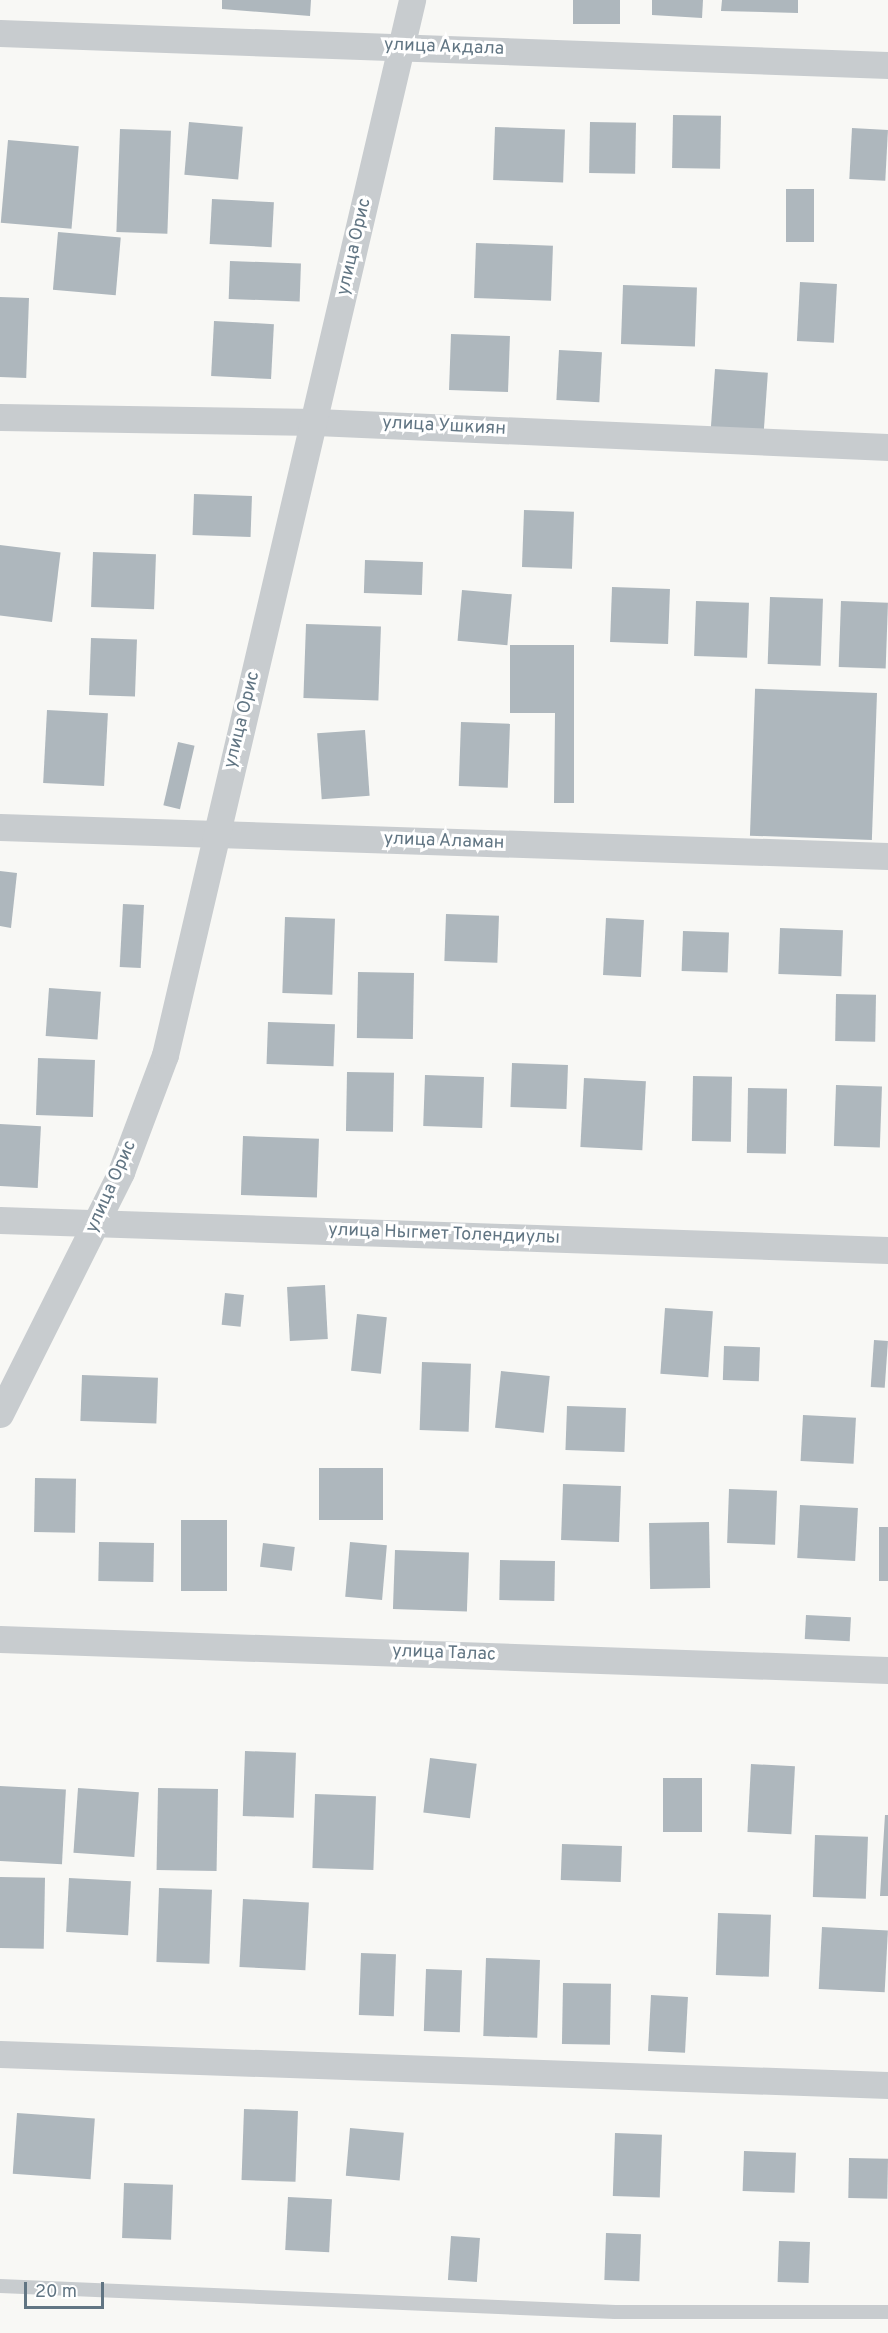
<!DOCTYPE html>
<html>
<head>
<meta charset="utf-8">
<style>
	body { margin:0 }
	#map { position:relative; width:888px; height:2333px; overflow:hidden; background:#f8f8f5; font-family:Overpass,sans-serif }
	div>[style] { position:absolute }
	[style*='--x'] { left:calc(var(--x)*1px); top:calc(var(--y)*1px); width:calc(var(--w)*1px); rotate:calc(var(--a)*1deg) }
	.building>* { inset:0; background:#aeb7bd; transform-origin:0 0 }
	.service>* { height:14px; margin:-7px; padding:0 7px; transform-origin:7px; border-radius:7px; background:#c8cccf }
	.minor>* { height:27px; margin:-13.5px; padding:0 13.5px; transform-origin:13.5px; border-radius:13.5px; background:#c8cccf }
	span { translate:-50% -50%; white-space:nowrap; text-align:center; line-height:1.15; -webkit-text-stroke:6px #fff; paint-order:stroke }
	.street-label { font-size:18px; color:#617583 }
	.scale { position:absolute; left:24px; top:2282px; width:80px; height:27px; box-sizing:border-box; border:3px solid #617583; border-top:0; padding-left:8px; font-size:18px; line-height:21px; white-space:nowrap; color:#617583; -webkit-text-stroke:4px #fff; paint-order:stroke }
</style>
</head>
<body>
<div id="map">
	<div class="building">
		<i style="clip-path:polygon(222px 0,311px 0,310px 16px,222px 9px)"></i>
		<i style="left:573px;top:0;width:47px;height:24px"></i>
		<i style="clip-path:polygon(652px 0,703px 0,702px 18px,652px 15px)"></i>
		<i style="clip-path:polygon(722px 0,798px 0,798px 13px,721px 11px)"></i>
		<i style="left:673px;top:115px;width:48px;height:53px;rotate:1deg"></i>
		<i style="left:189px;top:122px;width:54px;height:53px;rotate:5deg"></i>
		<i style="left:590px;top:122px;width:46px;height:51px;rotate:1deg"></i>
		<i style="left:495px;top:127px;width:70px;height:53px;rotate:2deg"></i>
		<i style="left:852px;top:128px;width:36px;height:51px;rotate:3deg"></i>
		<i style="left:120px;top:129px;width:51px;height:103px;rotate:2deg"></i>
		<i style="left:8px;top:140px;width:71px;height:83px;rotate:5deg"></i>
		<i style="left:786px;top:189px;width:28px;height:53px"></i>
		<i style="left:212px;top:199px;width:62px;height:45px;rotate:3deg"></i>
		<i style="left:58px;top:232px;width:63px;height:58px;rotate:5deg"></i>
		<i style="left:476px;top:243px;width:77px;height:55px;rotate:2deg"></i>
		<i style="left:230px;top:261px;width:71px;height:38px;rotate:2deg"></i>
		<i style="left:800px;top:282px;width:37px;height:59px;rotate:3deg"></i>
		<i style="left:623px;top:285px;width:74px;height:59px;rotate:2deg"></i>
		<i style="left:0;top:297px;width:29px;height:80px;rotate:2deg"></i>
		<i style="left:214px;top:321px;width:60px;height:55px;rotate:3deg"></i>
		<i style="left:451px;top:334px;width:59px;height:56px;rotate:2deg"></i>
		<i style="left:559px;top:350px;width:43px;height:50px;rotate:3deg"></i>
		<i style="left:715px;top:369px;width:53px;height:69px;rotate:4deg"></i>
		<i style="left:194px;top:494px;width:58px;height:41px;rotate:2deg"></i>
		<i style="left:524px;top:510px;width:50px;height:57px;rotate:2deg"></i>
		<i style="left:0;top:545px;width:61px;height:70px;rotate:7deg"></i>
		<i style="left:93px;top:552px;width:63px;height:55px;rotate:2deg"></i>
		<i style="left:365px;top:560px;width:58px;height:33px;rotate:2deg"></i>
		<i style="left:612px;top:587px;width:58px;height:55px;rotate:2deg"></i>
		<i style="left:462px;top:590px;width:50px;height:51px;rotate:5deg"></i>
		<i style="left:770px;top:597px;width:53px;height:67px;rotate:2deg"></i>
		<i style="left:696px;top:601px;width:53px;height:55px;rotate:2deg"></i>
		<i style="left:841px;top:601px;width:47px;height:66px;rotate:2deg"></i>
		<i style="left:306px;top:624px;width:75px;height:74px;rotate:2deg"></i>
		<i style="left:91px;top:638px;width:46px;height:57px;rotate:2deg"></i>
		<i style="clip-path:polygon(510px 645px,574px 645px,574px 803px,554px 803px,555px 713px,510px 713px)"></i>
		<i style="left:877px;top:693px;width:147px;height:122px;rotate:92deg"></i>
		<i style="left:47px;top:710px;width:61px;height:73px;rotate:3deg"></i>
		<i style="left:461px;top:722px;width:49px;height:64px;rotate:2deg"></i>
		<i style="left:365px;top:730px;width:66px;height:48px;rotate:86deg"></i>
		<i style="left:178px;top:742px;width:17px;height:65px;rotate:13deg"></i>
		<i style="clip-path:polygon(0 871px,17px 873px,11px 928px,0 926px)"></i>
		<i style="left:123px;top:904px;width:21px;height:63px;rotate:3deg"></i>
		<i style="left:446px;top:914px;width:53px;height:47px;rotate:2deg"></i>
		<i style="left:285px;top:917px;width:50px;height:76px;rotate:2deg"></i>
		<i style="left:606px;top:918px;width:38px;height:57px;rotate:3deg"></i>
		<i style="left:780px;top:928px;width:63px;height:46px;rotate:2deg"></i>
		<i style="left:683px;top:931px;width:46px;height:40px;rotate:2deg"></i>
		<i style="left:358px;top:972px;width:56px;height:66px;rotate:1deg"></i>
		<i style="left:49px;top:988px;width:52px;height:48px;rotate:4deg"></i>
		<i style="left:836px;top:994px;width:40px;height:47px;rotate:1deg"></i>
		<i style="left:268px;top:1022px;width:67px;height:42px;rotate:2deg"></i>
		<i style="left:38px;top:1058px;width:57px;height:57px;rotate:2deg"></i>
		<i style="left:512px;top:1063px;width:56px;height:44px;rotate:2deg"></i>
		<i style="left:347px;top:1072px;width:47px;height:59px;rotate:1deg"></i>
		<i style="left:425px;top:1075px;width:59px;height:51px;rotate:2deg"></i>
		<i style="left:693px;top:1076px;width:39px;height:65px;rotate:1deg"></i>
		<i style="left:584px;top:1078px;width:62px;height:69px;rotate:3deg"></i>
		<i style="left:836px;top:1085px;width:46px;height:61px;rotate:2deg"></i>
		<i style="left:748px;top:1088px;width:39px;height:65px;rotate:1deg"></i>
		<i style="left:0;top:1124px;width:41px;height:62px;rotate:3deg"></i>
		<i style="left:243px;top:1136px;width:76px;height:59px;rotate:2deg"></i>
		<i style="left:325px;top:1285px;width:54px;height:38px;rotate:87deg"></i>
		<i style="left:225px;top:1293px;width:19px;height:32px;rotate:6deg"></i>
		<i style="left:665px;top:1308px;width:48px;height:66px;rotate:4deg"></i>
		<i style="left:357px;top:1314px;width:30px;height:57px;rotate:6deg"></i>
		<i style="left:874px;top:1340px;width:14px;height:47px;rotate:4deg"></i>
		<i style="left:724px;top:1346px;width:36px;height:34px;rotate:2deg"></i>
		<i style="left:422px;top:1362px;width:49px;height:68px;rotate:2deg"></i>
		<i style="left:501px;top:1371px;width:49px;height:57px;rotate:6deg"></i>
		<i style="left:82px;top:1375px;width:76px;height:46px;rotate:2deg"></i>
		<i style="left:567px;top:1406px;width:59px;height:44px;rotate:2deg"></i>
		<i style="left:803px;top:1415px;width:53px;height:46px;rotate:3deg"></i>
		<i style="left:319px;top:1468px;width:64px;height:52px"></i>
		<i style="left:35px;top:1478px;width:41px;height:54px;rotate:1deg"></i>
		<i style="left:563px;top:1484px;width:58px;height:56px;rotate:2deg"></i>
		<i style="left:729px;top:1489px;width:48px;height:54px;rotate:2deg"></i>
		<i style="left:800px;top:1505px;width:58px;height:53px;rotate:3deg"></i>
		<i style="left:181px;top:1520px;width:46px;height:71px"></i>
		<i style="left:709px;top:1522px;width:66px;height:60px;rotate:89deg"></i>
		<i style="left:879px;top:1527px;width:9px;height:54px"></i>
		<i style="left:99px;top:1542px;width:55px;height:39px;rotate:1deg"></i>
		<i style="left:350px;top:1542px;width:37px;height:55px;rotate:5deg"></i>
		<i style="left:263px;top:1543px;width:32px;height:24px;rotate:7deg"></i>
		<i style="left:395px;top:1550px;width:74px;height:59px;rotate:2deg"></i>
		<i style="left:500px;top:1560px;width:55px;height:40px;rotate:1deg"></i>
		<i style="left:806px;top:1615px;width:45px;height:24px;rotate:3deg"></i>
		<i style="left:245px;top:1751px;width:51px;height:65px;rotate:2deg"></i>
		<i style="left:430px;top:1758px;width:47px;height:55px;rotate:7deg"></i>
		<i style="left:751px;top:1764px;width:44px;height:68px;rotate:3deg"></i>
		<i style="left:663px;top:1778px;width:39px;height:54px"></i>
		<i style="left:0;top:1786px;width:66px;height:75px;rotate:3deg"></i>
		<i style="left:78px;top:1788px;width:61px;height:65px;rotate:4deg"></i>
		<i style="left:158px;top:1788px;width:60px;height:82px;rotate:1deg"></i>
		<i style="left:315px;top:1794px;width:61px;height:74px;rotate:2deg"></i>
		<i style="clip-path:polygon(885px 1815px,888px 1815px,888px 1896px,880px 1896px)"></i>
		<i style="left:815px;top:1835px;width:53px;height:62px;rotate:2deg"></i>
		<i style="left:562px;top:1844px;width:60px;height:36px;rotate:2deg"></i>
		<i style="left:0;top:1877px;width:45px;height:71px;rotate:1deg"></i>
		<i style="left:69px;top:1878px;width:62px;height:54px;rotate:3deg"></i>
		<i style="left:159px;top:1888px;width:53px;height:74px;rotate:2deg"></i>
		<i style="left:243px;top:1899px;width:66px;height:68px;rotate:3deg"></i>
		<i style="left:718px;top:1913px;width:53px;height:62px;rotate:2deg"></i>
		<i style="left:822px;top:1927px;width:66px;height:62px;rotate:3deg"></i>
		<i style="left:361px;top:1953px;width:35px;height:62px;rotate:2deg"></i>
		<i style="left:486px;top:1958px;width:54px;height:78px;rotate:2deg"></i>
		<i style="left:426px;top:1969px;width:36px;height:62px;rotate:2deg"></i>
		<i style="left:563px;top:1983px;width:48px;height:61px;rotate:1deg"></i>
		<i style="left:651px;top:1995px;width:37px;height:56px;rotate:3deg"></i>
		<i style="left:244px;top:2109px;width:54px;height:71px;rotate:2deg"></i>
		<i style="left:17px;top:2113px;width:78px;height:61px;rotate:4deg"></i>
		<i style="left:350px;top:2128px;width:54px;height:48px;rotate:5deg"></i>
		<i style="left:615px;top:2133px;width:47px;height:63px;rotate:2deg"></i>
		<i style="left:744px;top:2151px;width:52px;height:40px;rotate:2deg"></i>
		<i style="left:849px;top:2158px;width:39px;height:40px;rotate:1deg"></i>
		<i style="left:124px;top:2183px;width:49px;height:55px;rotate:2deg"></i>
		<i style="left:288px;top:2197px;width:44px;height:53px;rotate:3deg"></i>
		<i style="left:606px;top:2233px;width:35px;height:47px;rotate:2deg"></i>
		<i style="left:451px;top:2236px;width:29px;height:44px;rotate:4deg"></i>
		<i style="left:779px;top:2241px;width:31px;height:41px;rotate:2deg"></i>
	</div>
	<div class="service">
		<i style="--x:0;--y:2286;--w:616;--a:2.42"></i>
		<i style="--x:615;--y:2312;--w:273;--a:0"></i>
	</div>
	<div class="minor">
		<i style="--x:0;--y:33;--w:889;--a:2.06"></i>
		<i style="--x:0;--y:417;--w:316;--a:0.9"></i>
		<i style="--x:316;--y:422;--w:573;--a:2.5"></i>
		<i style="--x:0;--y:827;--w:888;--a:1.87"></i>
		<i style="--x:0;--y:1220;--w:889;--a:1.93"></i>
		<i style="--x:0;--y:1414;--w:271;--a:-63.4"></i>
		<i style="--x:121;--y:1172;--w:125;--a:-69.4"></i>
		<i style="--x:165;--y:1055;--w:1084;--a:-76.82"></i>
		<i style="--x:0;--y:1639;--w:889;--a:2"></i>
		<i style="--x:0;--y:2054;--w:889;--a:2"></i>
	</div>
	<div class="street-label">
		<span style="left:444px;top:48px;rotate:2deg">улица Акдала</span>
		<span style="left:355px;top:247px;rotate:-77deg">улица Орис</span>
		<span style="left:444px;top:427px;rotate:3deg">улица Ушкиян</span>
		<span style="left:243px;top:720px;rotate:-76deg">улица Орис</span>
		<span style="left:444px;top:842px;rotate:2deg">улица Аламан</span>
		<span style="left:112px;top:1187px;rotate:-66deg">улица Орис</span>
		<span style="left:444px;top:1235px;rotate:2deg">улица Ныгмет Толендиулы</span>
		<span style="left:444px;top:1654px;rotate:2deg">улица Талас</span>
	</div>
	<div class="scale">20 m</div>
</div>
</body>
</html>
